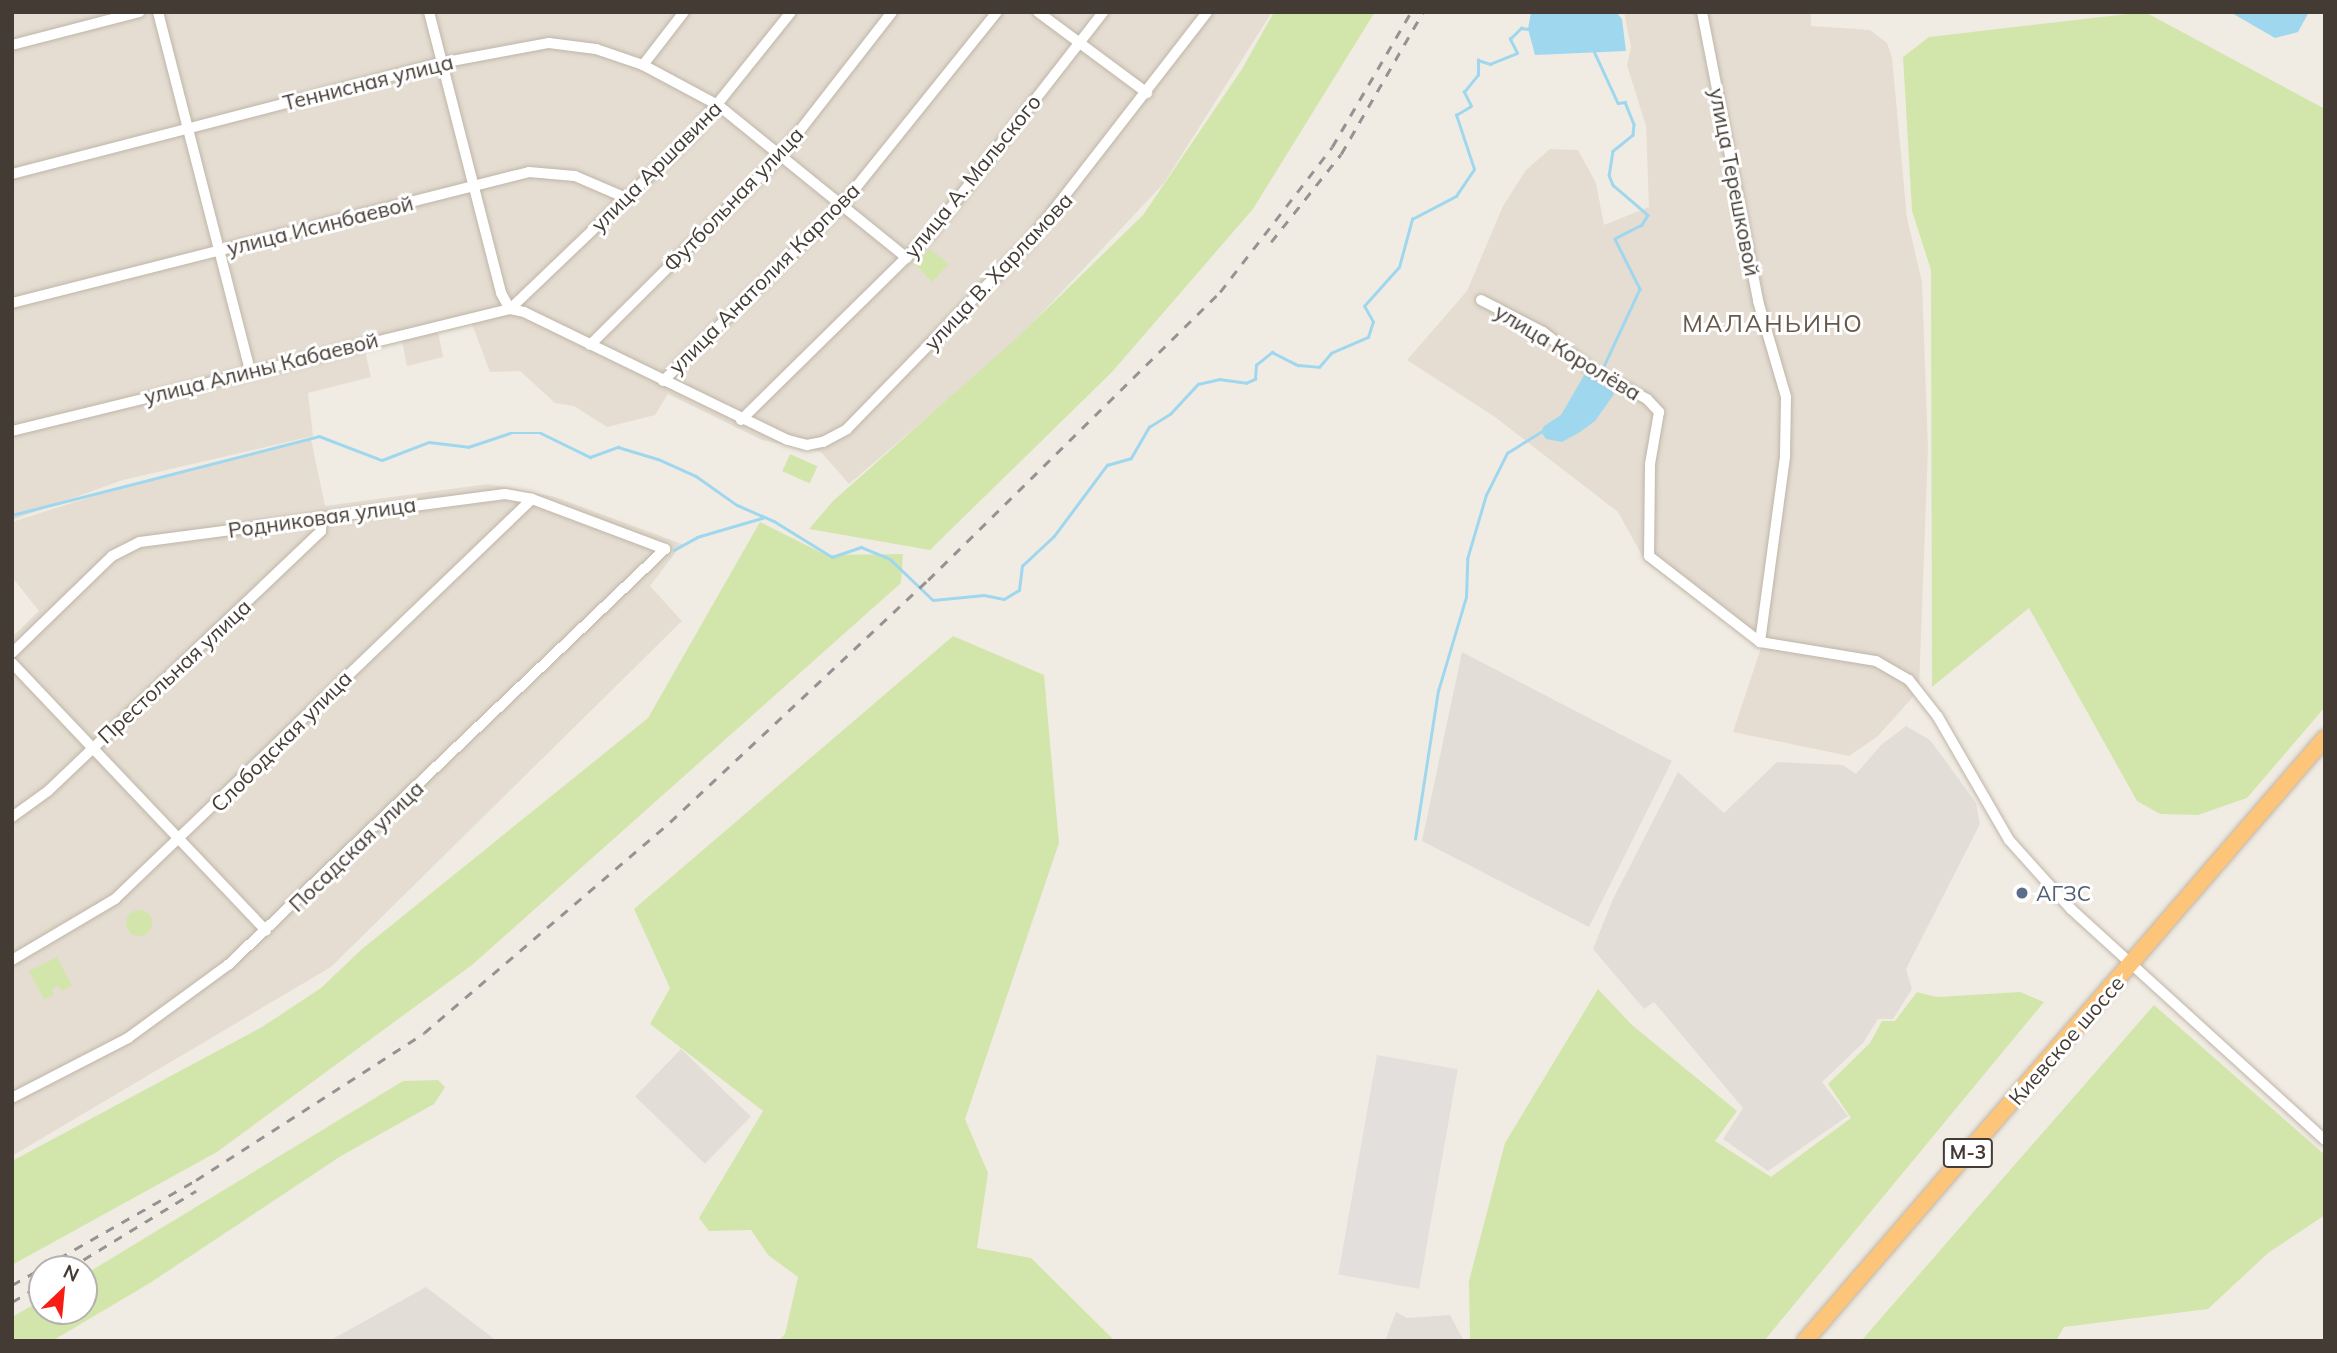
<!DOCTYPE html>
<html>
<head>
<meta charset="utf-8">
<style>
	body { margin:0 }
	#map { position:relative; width:2337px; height:1353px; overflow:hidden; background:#f1ece3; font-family:Mulish,sans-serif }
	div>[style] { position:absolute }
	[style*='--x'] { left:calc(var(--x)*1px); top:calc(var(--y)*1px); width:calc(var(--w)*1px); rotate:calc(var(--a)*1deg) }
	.residential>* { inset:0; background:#e5ddd1 }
	.industrial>* { inset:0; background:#e3ddd8; transform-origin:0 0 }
	.green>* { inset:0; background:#d2e6ac; transform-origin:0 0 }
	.round { border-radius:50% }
	.parking>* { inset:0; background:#e2dfdc; transform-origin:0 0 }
	.water>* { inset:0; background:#9fd7ef }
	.stream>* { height:2.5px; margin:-1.25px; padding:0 1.25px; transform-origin:1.25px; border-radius:1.25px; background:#9fd7ef }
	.roads { filter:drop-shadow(0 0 2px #bfb5a9) drop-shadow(0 0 2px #bfb5a9) }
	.minor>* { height:10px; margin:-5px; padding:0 5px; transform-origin:5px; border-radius:5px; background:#fff }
	.trunk>* { height:16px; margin:-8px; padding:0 8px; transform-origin:8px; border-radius:8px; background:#fcc57a }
	.rail>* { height:2.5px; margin-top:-1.25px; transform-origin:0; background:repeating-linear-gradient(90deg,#939393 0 9px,transparent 0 18px) }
	.dots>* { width:19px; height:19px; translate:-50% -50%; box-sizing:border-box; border:4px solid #fff; border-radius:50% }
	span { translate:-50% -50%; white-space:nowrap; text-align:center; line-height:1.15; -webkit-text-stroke:6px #fff; paint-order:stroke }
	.shield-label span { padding:2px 5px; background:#fff; border:2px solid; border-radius:5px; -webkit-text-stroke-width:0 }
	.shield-label { font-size:19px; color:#433b34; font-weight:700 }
	.street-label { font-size:21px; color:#433b34 }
	.service-label { font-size:21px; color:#4e5e75 }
	.left { translate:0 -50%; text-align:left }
	.quarter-label { font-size:24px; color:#66584b; letter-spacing:2px }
	.frame { position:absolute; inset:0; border:14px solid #433b34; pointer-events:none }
	.north { position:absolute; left:28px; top:1255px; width:70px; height:70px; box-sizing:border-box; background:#fff; border:2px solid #b4b1ae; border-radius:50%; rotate:26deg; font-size:19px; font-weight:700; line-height:28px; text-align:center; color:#433b34 }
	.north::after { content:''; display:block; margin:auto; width:24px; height:32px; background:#f71d14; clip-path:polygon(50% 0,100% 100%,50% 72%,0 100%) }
</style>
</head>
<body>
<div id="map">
	<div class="residential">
		<i style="clip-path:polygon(12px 12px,1272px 12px,1164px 183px,1011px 346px,849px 484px,821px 452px,762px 440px,668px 394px,655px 415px,607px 427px,574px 406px,555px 403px,520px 371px,490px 372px,472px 324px,438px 332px,443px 357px,407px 366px,402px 341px,365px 351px,371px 377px,308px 393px,313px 436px,123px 480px,12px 520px)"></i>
		<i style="clip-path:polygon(1624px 12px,1811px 12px,1811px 26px,1870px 30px,1887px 43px,1892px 58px,1907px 218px,1922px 282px,1928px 448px,1919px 690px,1878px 736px,1849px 756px,1733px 732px,1761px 648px,1645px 561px,1618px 512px,1495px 417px,1407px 360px,1467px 291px,1503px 206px,1526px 170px,1550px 149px,1578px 150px,1596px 183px,1604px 225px,1649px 207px,1646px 126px,1627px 65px,1631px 47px)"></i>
		<i style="clip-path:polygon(311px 439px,325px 506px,488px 484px,555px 497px,682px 544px,650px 586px,682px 621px,331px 967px,12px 1156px,12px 637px,39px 611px,12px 577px,12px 522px,100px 494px)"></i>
	</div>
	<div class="industrial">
		<i style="clip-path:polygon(1462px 652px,1672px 761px,1589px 927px,1422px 841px)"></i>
		<i style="clip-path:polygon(1906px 726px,1930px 740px,1945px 760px,1976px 803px,1980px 824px,1906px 969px,1912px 989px,1893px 1019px,1878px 1019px,1863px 1043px,1822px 1082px,1848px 1116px,1768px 1171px,1723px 1139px,1743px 1108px,1654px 1002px,1644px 1009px,1593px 949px,1612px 901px,1678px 772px,1724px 813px,1777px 762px,1843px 765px,1856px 774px,1881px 745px)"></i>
		<i style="left:681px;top:1049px;width:97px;height:66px;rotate:44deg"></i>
		<i style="clip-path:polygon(426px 1287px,497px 1341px,329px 1341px)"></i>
		<i style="clip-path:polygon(1396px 1312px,1407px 1318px,1450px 1315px,1464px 1341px,1385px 1341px)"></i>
	</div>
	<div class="green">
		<i style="clip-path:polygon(1274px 12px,1375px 12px,1253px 209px,1112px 372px,930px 550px,809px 529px,833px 501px,1020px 335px,1143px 215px,1242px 69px)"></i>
		<i style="clip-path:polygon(2145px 12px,2325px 109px,2325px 707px,2247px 798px,2198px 815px,2160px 814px,2137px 801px,2029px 608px,1932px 687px,1931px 270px,1912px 211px,1903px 57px,1929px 37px)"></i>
		<i style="clip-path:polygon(930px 249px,949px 264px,932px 282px,915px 264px)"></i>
		<i style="left:790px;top:454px;width:30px;height:19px;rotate:24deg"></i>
		<i style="clip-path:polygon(760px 522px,826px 555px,903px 554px,901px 583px,472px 965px,217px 1152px,12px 1265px,12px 1161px,262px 1027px,321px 988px,362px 949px,648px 718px)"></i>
		<i style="clip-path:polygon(953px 636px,1044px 675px,1059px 843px,965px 1119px,988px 1173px,977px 1248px,1031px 1258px,1115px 1341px,778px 1341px,785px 1334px,798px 1277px,768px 1255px,751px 1230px,709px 1231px,699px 1218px,763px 1111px,650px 1024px,670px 988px,634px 909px)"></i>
		<i class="round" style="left:126px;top:910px;width:26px;height:26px"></i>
		<i style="clip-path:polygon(57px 957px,72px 986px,62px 991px,58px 986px,52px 989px,54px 995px,44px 1000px,29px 971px)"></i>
		<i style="clip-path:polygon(1598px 989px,1632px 1025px,1737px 1111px,1715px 1141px,1771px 1177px,1851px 1118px,1828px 1084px,1870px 1043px,1882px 1021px,1895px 1021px,1917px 992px,1937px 997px,2020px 992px,2044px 1002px,1764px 1341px,1470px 1341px,1469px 1281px,1505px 1143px)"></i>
		<i style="clip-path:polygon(2154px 1005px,2325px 1155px,2325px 1215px,2268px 1253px,2208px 1309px,2064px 1327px,2056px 1341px,1861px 1341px)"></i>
		<i style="clip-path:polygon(438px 1080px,445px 1087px,434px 1104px,341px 1156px,150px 1283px,52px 1341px,12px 1341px,12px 1317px,42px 1300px,42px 1311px,84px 1311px,84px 1275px,403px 1081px)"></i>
	</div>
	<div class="parking">
		<i style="left:1377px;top:1055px;width:82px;height:223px;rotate:10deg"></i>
	</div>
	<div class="water">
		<i style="clip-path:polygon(1531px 12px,1616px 12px,1622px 19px,1626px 51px,1535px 55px,1528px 29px)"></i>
		<i style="clip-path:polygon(2230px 12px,2309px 12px,2298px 32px,2275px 38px)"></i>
		<i style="clip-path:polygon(1586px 372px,1607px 382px,1614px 394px,1595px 421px,1580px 432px,1562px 442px,1546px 439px,1541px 432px,1544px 426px,1561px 415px)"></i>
	</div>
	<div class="stream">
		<i style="--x:1594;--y:51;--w:57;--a:65.2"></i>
		<i style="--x:1618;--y:103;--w:7;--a:-8"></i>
		<i style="--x:1625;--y:102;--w:24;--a:68"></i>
		<i style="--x:1634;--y:124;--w:11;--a:95"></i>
		<i style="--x:1633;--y:135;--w:26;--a:141"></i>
		<i style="--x:1613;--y:151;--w:24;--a:99"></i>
		<i style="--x:1609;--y:175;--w:11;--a:68"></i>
		<i style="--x:1613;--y:185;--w:46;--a:40.6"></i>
		<i style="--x:1648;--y:215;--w:12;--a:121"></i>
		<i style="--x:1642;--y:225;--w:30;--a:153"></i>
		<i style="--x:1615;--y:239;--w:56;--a:63.4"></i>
		<i style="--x:1640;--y:289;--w:93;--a:114.9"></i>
		<i style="--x:12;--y:515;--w:317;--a:-14.4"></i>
		<i style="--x:319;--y:436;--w:67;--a:20.9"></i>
		<i style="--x:382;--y:460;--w:50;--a:-21"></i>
		<i style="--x:429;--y:442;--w:39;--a:7"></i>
		<i style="--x:468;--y:447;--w:44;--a:-18.4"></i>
		<i style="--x:510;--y:433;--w:31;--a:0"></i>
		<i style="--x:541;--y:433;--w:55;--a:26.1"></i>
		<i style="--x:590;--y:457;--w:30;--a:-20"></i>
		<i style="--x:618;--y:447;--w:42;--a:16.7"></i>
		<i style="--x:658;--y:459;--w:42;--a:24.1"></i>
		<i style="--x:696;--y:476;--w:50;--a:35.3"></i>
		<i style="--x:737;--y:505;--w:40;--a:23.4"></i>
		<i style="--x:774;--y:521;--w:68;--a:31.8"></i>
		<i style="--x:832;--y:557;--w:31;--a:-19"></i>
		<i style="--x:861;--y:547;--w:31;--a:22"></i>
		<i style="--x:890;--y:559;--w:59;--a:43.6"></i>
		<i style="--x:933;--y:600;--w:51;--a:-5.6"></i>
		<i style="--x:984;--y:595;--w:20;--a:11"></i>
		<i style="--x:1004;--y:599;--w:17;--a:-31"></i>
		<i style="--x:1019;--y:590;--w:24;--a:-83"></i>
		<i style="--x:1022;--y:566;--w:44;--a:-43.2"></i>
		<i style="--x:1054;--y:536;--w:89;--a:-53.3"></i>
		<i style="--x:1107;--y:465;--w:25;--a:-16"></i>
		<i style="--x:1131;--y:458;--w:36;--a:-60"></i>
		<i style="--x:1149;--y:427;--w:25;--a:-32"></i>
		<i style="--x:1170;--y:414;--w:41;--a:-47"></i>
		<i style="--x:1198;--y:384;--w:22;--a:-13"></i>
		<i style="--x:1219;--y:379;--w:27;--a:8"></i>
		<i style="--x:1246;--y:383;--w:10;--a:-24"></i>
		<i style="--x:1255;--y:379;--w:14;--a:-86"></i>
		<i style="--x:1256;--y:365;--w:21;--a:-39"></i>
		<i style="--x:1272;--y:352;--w:29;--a:27"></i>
		<i style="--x:1298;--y:365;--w:21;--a:5"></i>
		<i style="--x:1319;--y:367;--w:18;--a:-49"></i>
		<i style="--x:1331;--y:353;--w:40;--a:-23.4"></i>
		<i style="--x:1368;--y:337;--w:16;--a:-72"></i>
		<i style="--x:1373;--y:322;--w:18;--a:-119"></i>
		<i style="--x:1364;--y:306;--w:52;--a:-48.1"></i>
		<i style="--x:1399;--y:267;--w:50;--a:-74.8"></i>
		<i style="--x:1412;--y:219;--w:50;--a:-27.6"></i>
		<i style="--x:1456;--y:196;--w:32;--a:-56"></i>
		<i style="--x:1474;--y:169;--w:57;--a:-108.4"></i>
		<i style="--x:1456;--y:115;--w:17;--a:-31"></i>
		<i style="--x:1471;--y:106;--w:16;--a:-117"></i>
		<i style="--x:1464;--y:92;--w:22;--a:-51"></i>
		<i style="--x:1478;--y:75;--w:15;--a:-90"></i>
		<i style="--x:1478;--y:60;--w:13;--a:18"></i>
		<i style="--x:1490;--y:64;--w:29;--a:-22"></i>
		<i style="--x:1517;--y:53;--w:16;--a:-117"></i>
		<i style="--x:1510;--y:39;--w:16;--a:-45"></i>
		<i style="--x:1521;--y:28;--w:7;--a:8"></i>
		<i style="--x:674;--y:550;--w:26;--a:-29"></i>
		<i style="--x:697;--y:537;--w:68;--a:-16.3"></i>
		<i style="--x:1415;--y:839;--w:150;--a:-81.2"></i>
		<i style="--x:1438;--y:691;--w:98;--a:-73.4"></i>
		<i style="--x:1466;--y:597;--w:38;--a:-88"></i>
		<i style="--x:1467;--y:559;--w:67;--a:-73.5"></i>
		<i style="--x:1486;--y:495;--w:47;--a:-63.4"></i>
		<i style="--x:1507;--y:453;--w:40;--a:-32"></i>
	</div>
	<div class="roads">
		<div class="minor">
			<i style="--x:158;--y:12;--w:371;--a:75.6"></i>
			<i style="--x:429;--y:12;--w:290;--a:75.6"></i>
			<i style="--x:501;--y:293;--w:18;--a:61"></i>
			<i style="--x:1038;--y:12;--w:136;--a:36.6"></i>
			<i style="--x:1702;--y:12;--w:294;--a:79"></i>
			<i style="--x:1758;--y:301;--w:100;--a:73.7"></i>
			<i style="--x:1786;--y:397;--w:60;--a:91"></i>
			<i style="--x:1785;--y:457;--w:187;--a:97.7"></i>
			<i style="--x:12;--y:45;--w:132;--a:-14.5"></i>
			<i style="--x:643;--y:65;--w:67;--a:-52.3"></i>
			<i style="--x:12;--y:174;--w:443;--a:-14.5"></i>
			<i style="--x:441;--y:63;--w:110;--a:-10.5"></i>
			<i style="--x:549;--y:43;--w:47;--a:7.3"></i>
			<i style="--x:596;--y:49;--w:50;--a:18.8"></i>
			<i style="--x:643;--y:65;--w:85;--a:28.1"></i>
			<i style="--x:718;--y:105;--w:243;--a:39"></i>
			<i style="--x:1481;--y:300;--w:70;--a:27.3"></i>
			<i style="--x:1543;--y:332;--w:62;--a:37.8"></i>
			<i style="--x:1592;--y:370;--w:62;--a:27.8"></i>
			<i style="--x:1647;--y:399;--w:18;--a:47"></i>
			<i style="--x:1659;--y:412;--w:53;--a:99.8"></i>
			<i style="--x:1650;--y:464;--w:92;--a:90.6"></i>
			<i style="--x:1649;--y:556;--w:140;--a:37.8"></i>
			<i style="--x:1760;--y:642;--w:118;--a:9.3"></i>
			<i style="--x:1876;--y:661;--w:38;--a:30"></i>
			<i style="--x:1909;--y:680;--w:47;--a:51.9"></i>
			<i style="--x:1938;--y:717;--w:142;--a:60"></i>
			<i style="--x:2009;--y:840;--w:93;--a:48.1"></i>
			<i style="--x:2071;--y:909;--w:343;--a:42.3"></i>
			<i style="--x:12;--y:303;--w:533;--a:-14.22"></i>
			<i style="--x:529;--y:172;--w:46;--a:5"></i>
			<i style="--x:575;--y:176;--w:56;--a:23.3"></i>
			<i style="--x:510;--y:309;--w:255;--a:-43.7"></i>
			<i style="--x:694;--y:133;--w:155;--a:-51.3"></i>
			<i style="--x:590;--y:345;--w:268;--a:-44.8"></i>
			<i style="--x:780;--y:156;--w:182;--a:-52.1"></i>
			<i style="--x:663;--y:381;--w:250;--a:-44.5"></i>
			<i style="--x:841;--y:206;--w:249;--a:-51.2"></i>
			<i style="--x:741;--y:420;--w:268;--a:-44.5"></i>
			<i style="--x:932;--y:232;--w:279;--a:-52.1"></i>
			<i style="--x:12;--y:431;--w:513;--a:-13.77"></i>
			<i style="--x:510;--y:309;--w:14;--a:12"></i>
			<i style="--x:524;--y:312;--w:293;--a:25.9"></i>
			<i style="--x:788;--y:440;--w:20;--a:15"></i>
			<i style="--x:807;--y:445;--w:16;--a:-11"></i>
			<i style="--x:823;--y:442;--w:27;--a:-28"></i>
			<i style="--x:847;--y:429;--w:260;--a:-45.8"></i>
			<i style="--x:1028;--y:243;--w:292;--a:-52.2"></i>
			<i style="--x:12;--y:653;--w:139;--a:-44.1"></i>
			<i style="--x:112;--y:556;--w:31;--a:-27"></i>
			<i style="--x:140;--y:542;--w:368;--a:-7.5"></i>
			<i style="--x:505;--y:494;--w:27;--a:10"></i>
			<i style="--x:532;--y:499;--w:142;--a:20.6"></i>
			<i style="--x:665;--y:549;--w:603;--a:136.41"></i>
			<i style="--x:228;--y:965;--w:124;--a:143.9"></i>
			<i style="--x:128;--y:1038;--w:131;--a:152.7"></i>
			<i style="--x:12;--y:663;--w:369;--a:46.5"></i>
			<i style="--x:12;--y:817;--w:44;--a:-35.8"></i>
			<i style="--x:48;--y:791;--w:377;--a:-43.6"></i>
			<i style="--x:321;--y:531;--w:14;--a:-86"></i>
			<i style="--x:12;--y:960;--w:120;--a:-30.6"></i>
			<i style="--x:115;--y:899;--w:578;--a:-43.81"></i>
		</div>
		<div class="trunk">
			<i style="--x:1805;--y:1341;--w:796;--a:-49.23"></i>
		</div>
	</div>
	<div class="rail">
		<i style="--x:1271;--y:242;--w:112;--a:-51.5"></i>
		<i style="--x:1341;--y:154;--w:164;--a:-60"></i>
		<i style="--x:68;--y:1269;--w:150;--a:-31.4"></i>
		<i style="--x:12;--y:1285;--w:212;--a:-29.7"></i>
		<i style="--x:196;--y:1180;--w:271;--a:-32.8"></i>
		<i style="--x:424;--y:1033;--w:324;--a:-40.6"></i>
		<i style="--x:670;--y:822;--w:354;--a:-43.2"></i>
		<i style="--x:928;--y:580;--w:410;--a:-44.6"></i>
		<i style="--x:1220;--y:292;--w:183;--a:-52.3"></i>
		<i style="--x:1332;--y:147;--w:156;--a:-59.7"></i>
		<i style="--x:12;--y:1302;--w:35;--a:-31"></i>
	</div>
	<div class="dots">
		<i style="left:2022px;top:893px;background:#5c6f8a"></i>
	</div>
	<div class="shield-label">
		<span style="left:1968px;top:1153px">М-3</span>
	</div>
	<div class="street-label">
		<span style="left:368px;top:82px;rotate:-14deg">Теннисная улица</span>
		<span style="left:656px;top:166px;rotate:-45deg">улица Аршавина</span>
		<span style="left:972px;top:176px;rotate:-51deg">улица А. Мальского</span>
		<span style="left:1735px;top:182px;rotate:79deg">улица Терешковой</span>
		<span style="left:733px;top:199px;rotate:-46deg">Футбольная улица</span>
		<span style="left:320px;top:225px;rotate:-14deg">улица Исинбаевой</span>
		<span style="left:998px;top:271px;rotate:-47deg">улица В. Харламова</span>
		<span style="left:764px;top:278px;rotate:-45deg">улица Анатолия Карпова</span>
		<span style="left:1568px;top:352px;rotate:31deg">улица Королёва</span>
		<span style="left:261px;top:368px;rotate:-14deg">улица Алины Кабаевой</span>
		<span style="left:322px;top:517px;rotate:-8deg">Родниковая улица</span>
		<span style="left:174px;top:671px;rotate:-43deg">Престольная улица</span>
		<span style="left:281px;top:741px;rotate:-45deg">Слободская улица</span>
		<span style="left:356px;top:846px;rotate:-44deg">Посадская улица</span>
		<span style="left:2066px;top:1040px;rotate:-49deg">Киевское шоссе</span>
	</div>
	<div class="service-label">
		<span class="left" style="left:2036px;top:893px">АГЗС</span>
	</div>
	<div class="quarter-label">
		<span style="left:1773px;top:324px">МАЛАНЬИНО</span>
	</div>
	<div class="frame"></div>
	<div class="north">N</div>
</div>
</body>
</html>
